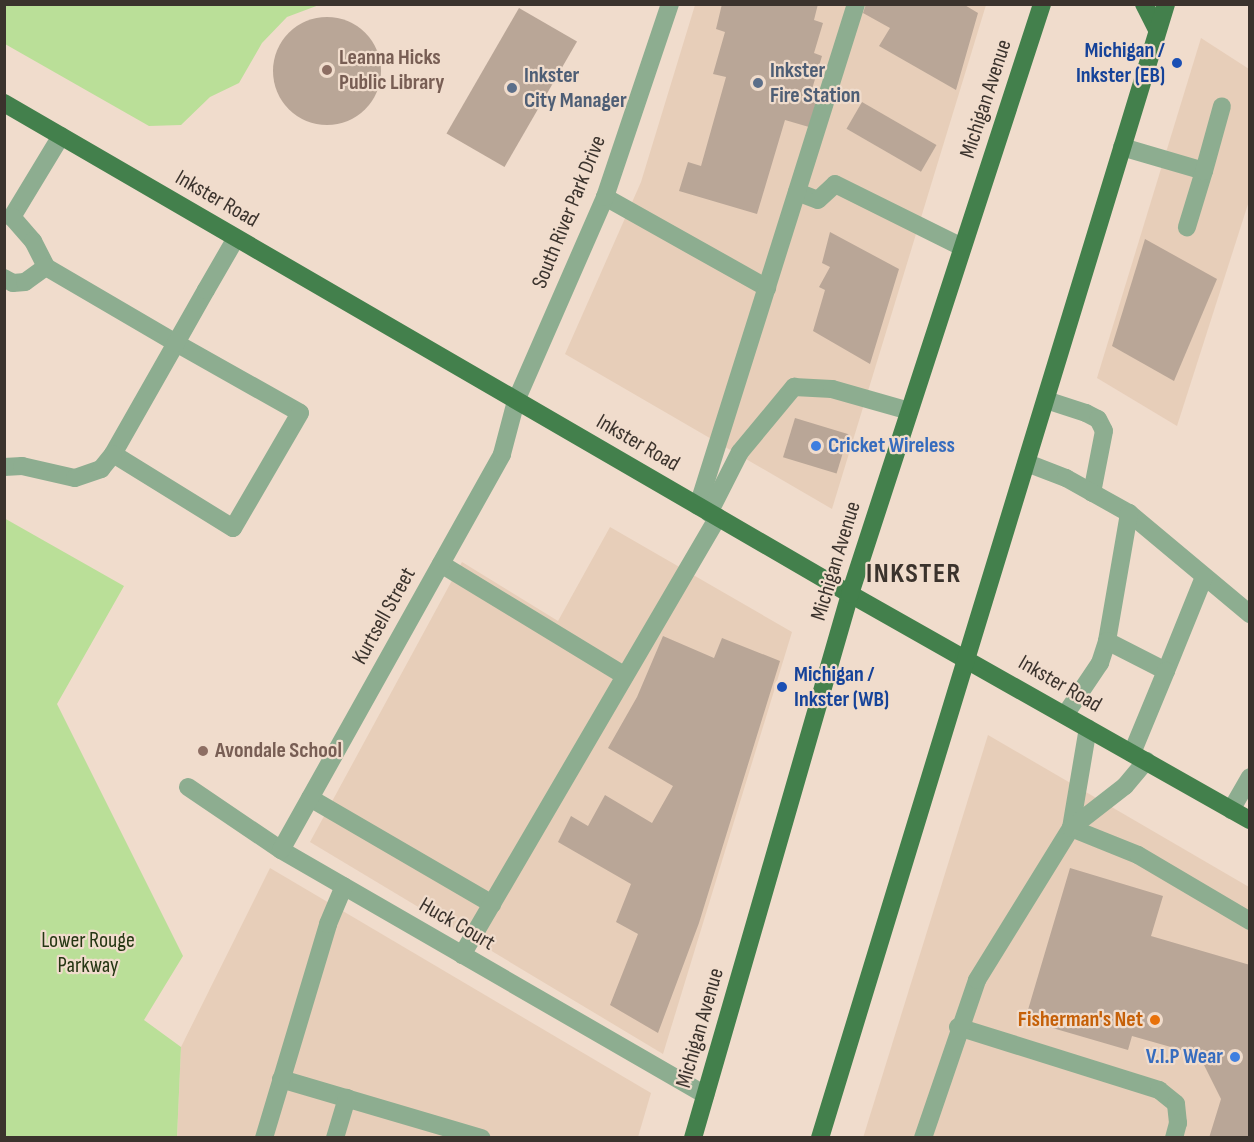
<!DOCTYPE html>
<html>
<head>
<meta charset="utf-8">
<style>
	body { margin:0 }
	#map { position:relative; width:1254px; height:1142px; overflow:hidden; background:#f0dccc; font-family:"Sofia Sans Condensed",sans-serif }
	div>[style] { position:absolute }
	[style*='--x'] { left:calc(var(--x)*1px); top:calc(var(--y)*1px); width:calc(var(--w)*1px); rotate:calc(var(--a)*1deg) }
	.built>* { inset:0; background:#e7ceb9 }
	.green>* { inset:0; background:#badf98 }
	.building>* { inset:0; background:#b9a697; transform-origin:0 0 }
	.round { border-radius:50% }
	.minor>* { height:18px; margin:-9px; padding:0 9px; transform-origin:9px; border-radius:9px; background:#8dad90 }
	.major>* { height:18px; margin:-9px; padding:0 9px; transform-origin:9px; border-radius:9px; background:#43804c }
	.dots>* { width:16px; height:16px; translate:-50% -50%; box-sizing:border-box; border:3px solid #f0dccc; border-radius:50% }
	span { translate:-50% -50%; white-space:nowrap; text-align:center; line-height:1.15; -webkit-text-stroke:4.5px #f0dccc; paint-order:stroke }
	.transit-label { font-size:22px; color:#164399; font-weight:700 }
	.right { translate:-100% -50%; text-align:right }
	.left { translate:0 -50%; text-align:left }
	.education-label { font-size:22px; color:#785e54; font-weight:700 }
	.service-label { font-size:22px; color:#4e5e75; font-weight:700 }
	.street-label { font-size:22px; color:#3b332d }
	.shop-label { font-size:22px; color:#366cbe; font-weight:700 }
	.park-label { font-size:22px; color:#253613 }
	.food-label { font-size:22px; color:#c56008; font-weight:700 }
	.district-label { font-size:28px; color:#3b332d; font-weight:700; letter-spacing:1.5px }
	.frame { position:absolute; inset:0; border:6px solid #3b332d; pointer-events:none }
</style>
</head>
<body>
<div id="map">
	<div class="built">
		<i style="clip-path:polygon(695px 5px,986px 5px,832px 509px,565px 354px,641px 182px)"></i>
		<i style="clip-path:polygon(1201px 38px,1249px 69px,1249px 201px,1177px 426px,1097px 378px)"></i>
		<i style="clip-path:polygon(610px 527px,792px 632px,663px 1054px,310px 842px,462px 562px,558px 621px)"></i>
		<i style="clip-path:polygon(988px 735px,1249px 887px,1249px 1137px,863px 1138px)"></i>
		<i style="clip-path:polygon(270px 868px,651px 1093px,638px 1137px,177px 1138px,181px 1047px)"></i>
	</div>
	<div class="green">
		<i style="clip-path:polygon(5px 4px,319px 4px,319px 5px,287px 17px,262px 43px,239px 83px,210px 97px,181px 125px,149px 126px,5px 44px)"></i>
		<i style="clip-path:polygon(4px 518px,124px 586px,57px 704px,183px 956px,144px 1020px,181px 1047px,177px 1137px,5px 1137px)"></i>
	</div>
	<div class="building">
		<i style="clip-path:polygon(722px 4px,818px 4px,814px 20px,823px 23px,814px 53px,822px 56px,809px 99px,816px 102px,809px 127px,785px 120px,757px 214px,679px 191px,688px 162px,701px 166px,726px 77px,713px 74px,725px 32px,716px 29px)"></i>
		<i style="clip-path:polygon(866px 4px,963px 4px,978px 13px,956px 90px,879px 46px,890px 28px,863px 13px)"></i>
		<i style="left:519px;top:8px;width:67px;height:145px;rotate:30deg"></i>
		<i class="round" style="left:273px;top:17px;width:108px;height:108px"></i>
		<i style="left:862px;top:102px;width:86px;height:31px;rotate:30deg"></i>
		<i style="clip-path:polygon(830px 232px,899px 269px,870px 364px,813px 331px,825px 290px,819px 287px,830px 267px,822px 263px)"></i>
		<i style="clip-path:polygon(1145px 239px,1217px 279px,1174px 381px,1112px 346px)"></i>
		<i style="left:795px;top:418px;width:56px;height:41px;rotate:17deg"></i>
		<i style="clip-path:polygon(663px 636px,714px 658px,722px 638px,780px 661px,699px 923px,658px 1033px,610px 1005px,638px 934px,616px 922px,631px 884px,558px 842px,571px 816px,588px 826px,605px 795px,652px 823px,673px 786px,608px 748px,637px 697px)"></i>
		<i style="clip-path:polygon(1070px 868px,1163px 896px,1151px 936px,1250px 965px,1250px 1138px,1209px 1138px,1221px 1099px,1199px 1055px,1132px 1036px,1128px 1050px,1025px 1020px)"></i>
	</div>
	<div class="minor">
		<i style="--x:61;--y:136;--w:95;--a:121.2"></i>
		<i style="--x:12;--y:217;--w:32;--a:49"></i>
		<i style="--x:33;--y:241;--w:29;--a:63"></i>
		<i style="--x:46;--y:267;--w:151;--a:30.3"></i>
		<i style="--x:176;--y:343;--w:142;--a:29.4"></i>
		<i style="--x:300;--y:413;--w:133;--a:120.2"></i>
		<i style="--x:233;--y:528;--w:141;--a:-148.3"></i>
		<i style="--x:113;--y:454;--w:128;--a:-60.4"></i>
		<i style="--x:176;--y:343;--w:61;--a:-60.5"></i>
		<i style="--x:206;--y:290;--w:60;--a:-60"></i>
		<i style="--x:1122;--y:147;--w:85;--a:16.3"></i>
		<i style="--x:1204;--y:171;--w:59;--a:106.9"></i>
		<i style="--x:1204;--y:171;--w:67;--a:-74.5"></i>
		<i style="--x:797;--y:192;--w:22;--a:21"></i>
		<i style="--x:818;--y:200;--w:23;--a:-43"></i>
		<i style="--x:835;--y:184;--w:142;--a:26.4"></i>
		<i style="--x:605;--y:197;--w:186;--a:29.3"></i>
		<i style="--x:4;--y:278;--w:10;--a:29"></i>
		<i style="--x:13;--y:283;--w:12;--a:-5"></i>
		<i style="--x:25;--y:282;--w:26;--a:-36"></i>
		<i style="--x:1046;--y:400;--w:42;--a:18"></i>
		<i style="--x:1086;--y:413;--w:13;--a:27"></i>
		<i style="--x:1098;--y:419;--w:13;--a:63"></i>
		<i style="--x:1104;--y:431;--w:63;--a:101"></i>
		<i style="--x:1027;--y:463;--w:42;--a:21"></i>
		<i style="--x:1066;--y:478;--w:72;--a:29.1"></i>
		<i style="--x:1129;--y:513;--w:158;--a:39.9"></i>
		<i style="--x:4;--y:467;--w:18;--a:-3"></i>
		<i style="--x:22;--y:466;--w:54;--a:12.8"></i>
		<i style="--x:75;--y:478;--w:28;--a:-19"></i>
		<i style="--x:101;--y:469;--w:19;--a:-51"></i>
		<i style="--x:698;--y:506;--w:526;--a:-72.53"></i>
		<i style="--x:709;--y:513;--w:68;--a:-63.1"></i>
		<i style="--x:740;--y:452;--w:85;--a:-50.3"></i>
		<i style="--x:794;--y:387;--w:38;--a:3"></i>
		<i style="--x:832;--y:389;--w:80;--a:15.9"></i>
		<i style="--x:441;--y:564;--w:215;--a:31.3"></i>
		<i style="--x:1107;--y:641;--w:130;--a:-80.2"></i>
		<i style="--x:1166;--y:671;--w:101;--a:-68"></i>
		<i style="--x:1065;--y:715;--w:63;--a:-56.1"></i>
		<i style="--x:1100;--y:663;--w:23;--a:-72"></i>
		<i style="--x:1107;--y:641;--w:66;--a:27"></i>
		<i style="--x:1166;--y:671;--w:89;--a:112.5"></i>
		<i style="--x:188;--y:787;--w:112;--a:34.1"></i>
		<i style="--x:281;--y:850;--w:490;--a:30"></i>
		<i style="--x:310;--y:798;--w:211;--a:30.2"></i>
		<i style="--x:1231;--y:810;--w:38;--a:-60"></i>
		<i style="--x:1071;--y:828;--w:72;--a:21.9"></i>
		<i style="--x:1138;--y:855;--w:130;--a:30.5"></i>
		<i style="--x:1071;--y:828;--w:101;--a:-80.4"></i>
		<i style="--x:281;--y:850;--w:453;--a:-60.8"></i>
		<i style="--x:502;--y:454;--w:55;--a:-75.2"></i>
		<i style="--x:516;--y:401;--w:223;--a:-66.4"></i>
		<i style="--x:605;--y:197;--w:204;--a:-71.4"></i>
		<i style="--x:462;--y:955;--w:507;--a:-59.69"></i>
		<i style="--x:958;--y:1027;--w:211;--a:17.4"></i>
		<i style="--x:1159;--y:1090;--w:22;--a:39"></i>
		<i style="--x:1176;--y:1104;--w:19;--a:84"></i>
		<i style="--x:1178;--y:1123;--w:16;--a:105"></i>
		<i style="--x:281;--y:1079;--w:209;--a:16.4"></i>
		<i style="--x:264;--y:1138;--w:223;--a:-73.3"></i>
		<i style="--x:328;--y:924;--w:41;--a:-67.2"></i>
		<i style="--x:335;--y:1138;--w:42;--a:-73.3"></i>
		<i style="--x:923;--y:1138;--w:167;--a:-71.1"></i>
		<i style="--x:977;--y:980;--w:179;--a:-58.3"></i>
		<i style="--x:1071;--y:828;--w:68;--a:-37.9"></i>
		<i style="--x:1125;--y:786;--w:33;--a:-50"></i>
	</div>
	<div class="major">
		<i style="--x:1144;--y:4;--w:29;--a:63"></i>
		<i style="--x:4;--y:103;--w:978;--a:30.13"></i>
		<i style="--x:850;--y:594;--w:459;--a:29.5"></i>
		<i style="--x:693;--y:1138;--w:566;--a:-73.9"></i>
		<i style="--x:850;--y:594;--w:620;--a:-71.97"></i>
		<i style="--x:820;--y:1138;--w:1186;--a:-73.03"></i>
	</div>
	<div class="dots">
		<i style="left:1177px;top:63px;background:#1a4fb4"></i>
		<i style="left:327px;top:70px;background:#8d6e63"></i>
		<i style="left:758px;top:83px;background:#5c6f8a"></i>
		<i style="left:512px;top:88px;background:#5c6f8a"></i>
		<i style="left:816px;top:446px;background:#3f7fe0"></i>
		<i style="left:782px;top:687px;background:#1a4fb4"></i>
		<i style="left:203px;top:751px;background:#8d6e63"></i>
		<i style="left:1155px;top:1020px;background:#e8710a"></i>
		<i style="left:1235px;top:1057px;background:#3f7fe0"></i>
	</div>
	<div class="transit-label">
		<span class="right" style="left:1165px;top:63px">Michigan /<br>Inkster (EB)</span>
		<span class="left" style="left:794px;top:687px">Michigan /<br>Inkster (WB)</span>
	</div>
	<div class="education-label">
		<span class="left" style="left:339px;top:70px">Leanna Hicks<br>Public Library</span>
		<span class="left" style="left:215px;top:751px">Avondale School</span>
	</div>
	<div class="service-label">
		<span class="left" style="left:770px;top:83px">Inkster<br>Fire Station</span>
		<span class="left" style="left:524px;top:88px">Inkster<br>City Manager</span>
	</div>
	<div class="street-label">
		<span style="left:986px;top:99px;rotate:-72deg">Michigan Avenue</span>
		<span style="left:217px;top:199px;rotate:30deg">Inkster Road</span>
		<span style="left:569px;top:212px;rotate:-68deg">South River Park Drive</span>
		<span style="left:638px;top:443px;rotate:30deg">Inkster Road</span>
		<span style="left:836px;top:561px;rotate:-73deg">Michigan Avenue</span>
		<span style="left:384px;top:616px;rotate:-61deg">Kurtsell Street</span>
		<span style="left:1060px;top:684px;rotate:30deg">Inkster Road</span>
		<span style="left:457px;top:924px;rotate:30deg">Huck Court</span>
		<span style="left:700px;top:1028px;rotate:-74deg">Michigan Avenue</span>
	</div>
	<div class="shop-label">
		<span class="left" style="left:828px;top:446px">Cricket Wireless</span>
		<span class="right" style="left:1223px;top:1057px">V.I.P Wear</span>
	</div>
	<div class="park-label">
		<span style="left:88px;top:953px">Lower Rouge<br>Parkway</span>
	</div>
	<div class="food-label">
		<span class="right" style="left:1143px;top:1020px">Fisherman's Net</span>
	</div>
	<div class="district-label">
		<span style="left:914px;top:574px">INKSTER</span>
	</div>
	<div class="frame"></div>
</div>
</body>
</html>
